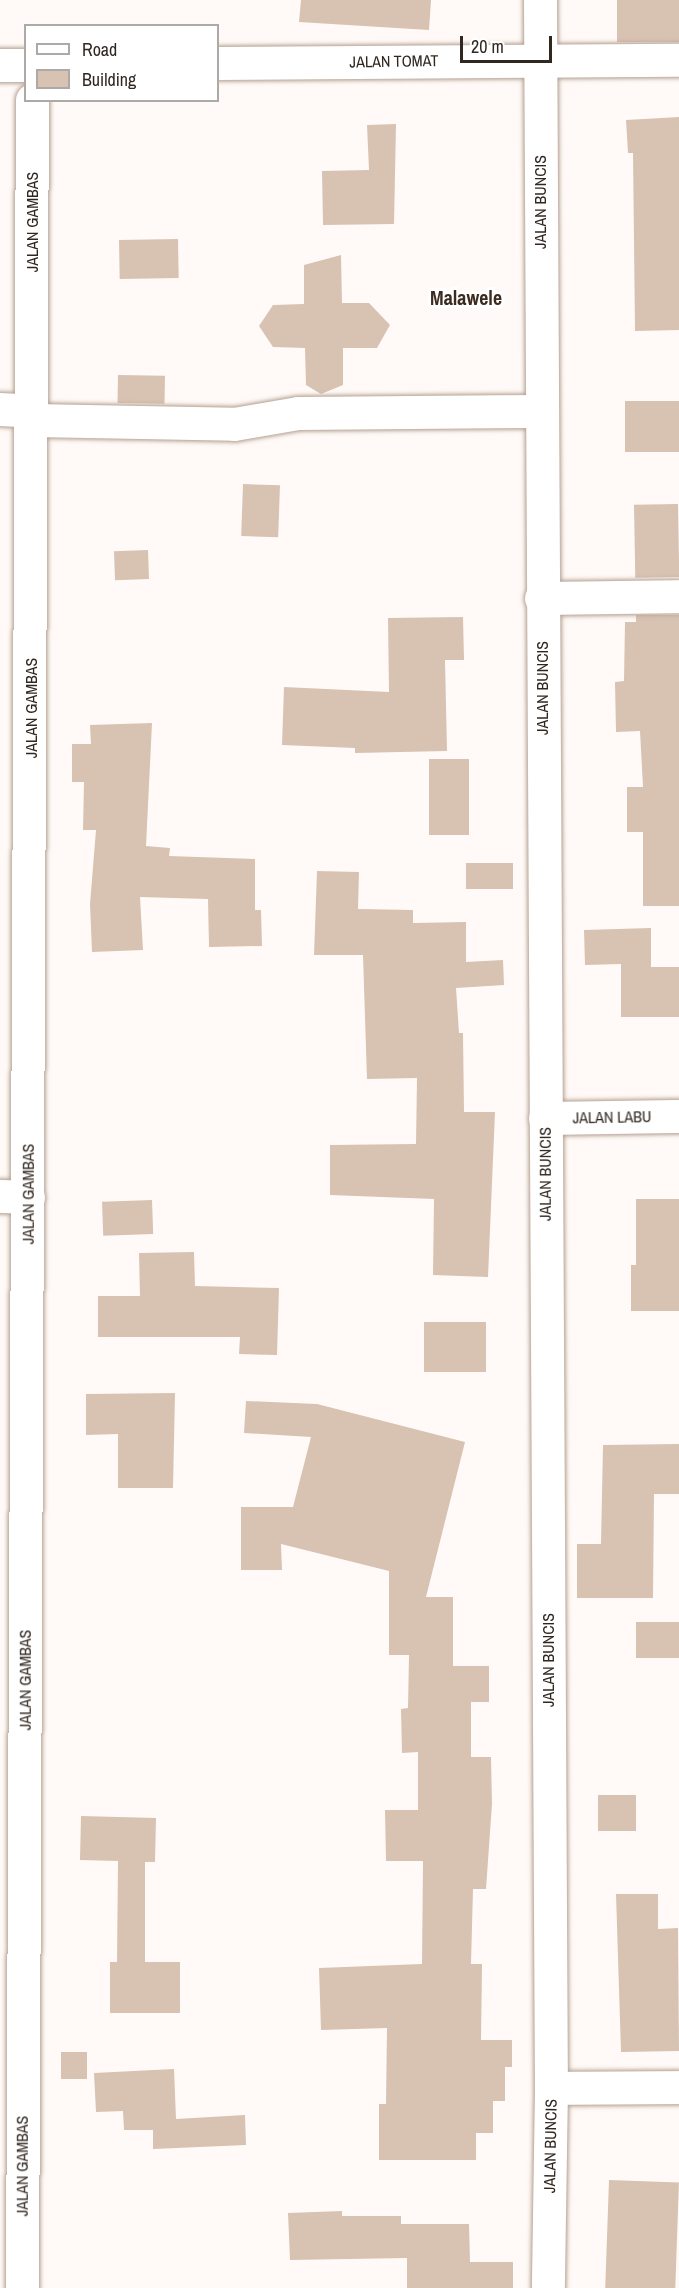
<!DOCTYPE html>
<html>
<head>
<meta charset="utf-8">
<style>
	body { margin:0 }
	#map { position:relative; width:679px; height:2288px; overflow:hidden; background:#fffaf7; font-family:"Archivo Narrow",sans-serif }
	div>[style] { position:absolute }
	[style*='--x'] { left:calc(var(--x)*1px); top:calc(var(--y)*1px); width:calc(var(--w)*1px); rotate:calc(var(--a)*1deg) }
	.building>* { inset:0; background:#d8c2b2; transform-origin:0 0 }
	.roads { filter:drop-shadow(0 0 2px #b5a091) drop-shadow(0 0 2px #b5a091) }
	.minor>* { height:33px; margin:-16.5px; padding:0 16.5px; transform-origin:16.5px; border-radius:16.5px; background:#fff }
	span { translate:-50% -50%; white-space:nowrap; text-align:center; line-height:1.15; -webkit-text-stroke:6px #fff; paint-order:stroke }
	.street-label { font-size:16px; color:#302721 }
	.quarter-label { font-size:20px; color:#3c2b1f; font-weight:700 }
	.legend { position:absolute; left:24px; top:24px; width:195px; height:78px; box-sizing:border-box; background:#fff; border:2px solid #aca9a6; margin:0; padding:8px 10px; list-style:none; font-size:18px; color:#302721 }
	.legend li { display:flex; align-items:center; gap:12px; height:30px }
	.legend b { width:30px; border:2px solid #aca9a6 }
	.scale { position:absolute; left:460px; top:36px; width:92px; height:27px; box-sizing:border-box; border:3px solid #302721; border-top:0; padding-left:8px; font-size:18px; line-height:21px; white-space:nowrap; color:#302721; -webkit-text-stroke:4px #fff; paint-order:stroke }
</style>
</head>
<body>
<div id="map">
	<div class="building">
		<i style="clip-path:polygon(301px 0,431px 0,429px 30px,299px 22px)"></i>
		<i style="left:617px;top:0;width:62px;height:42px"></i>
		<i style="clip-path:polygon(679px 117px,679px 330px,635px 331px,633px 153px,628px 153px,626px 120px)"></i>
		<i style="clip-path:polygon(396px 124px,394px 224px,323px 225px,322px 171px,369px 170px,367px 125px)"></i>
		<i style="left:178px;top:239px;width:39px;height:59px;rotate:89deg"></i>
		<i style="clip-path:polygon(341px 255px,342px 303px,369px 303px,390px 325px,377px 348px,343px 348px,343px 385px,321px 394px,306px 385px,305px 348px,273px 347px,259px 326px,273px 305px,304px 304px,304px 265px)"></i>
		<i style="left:118px;top:375px;width:47px;height:28px;rotate:1deg"></i>
		<i style="left:625px;top:401px;width:54px;height:51px"></i>
		<i style="left:243px;top:484px;width:37px;height:52px;rotate:2deg"></i>
		<i style="left:678px;top:504px;width:73px;height:44px;rotate:89deg"></i>
		<i style="left:148px;top:550px;width:29px;height:34px;rotate:88deg"></i>
		<i style="clip-path:polygon(636px 615px,679px 615px,679px 906px,643px 906px,643px 832px,627px 832px,627px 787px,643px 787px,640px 731px,616px 732px,615px 682px,624px 681px,625px 622px,636px 622px)"></i>
		<i style="clip-path:polygon(463px 617px,464px 660px,445px 660px,447px 751px,355px 753px,355px 748px,282px 745px,284px 687px,389px 692px,388px 618px)"></i>
		<i style="clip-path:polygon(152px 723px,146px 846px,170px 848px,169px 856px,255px 859px,255px 910px,261px 910px,262px 946px,209px 947px,208px 899px,140px 897px,143px 950px,92px 952px,90px 904px,96px 830px,83px 830px,84px 782px,72px 782px,72px 744px,91px 744px,90px 725px)"></i>
		<i style="left:429px;top:759px;width:40px;height:76px"></i>
		<i style="left:466px;top:863px;width:47px;height:26px"></i>
		<i style="clip-path:polygon(317px 871px,359px 872px,358px 909px,413px 910px,413px 923px,466px 922px,466px 962px,503px 960px,504px 985px,456px 988px,459px 1033px,463px 1033px,464px 1112px,495px 1112px,488px 1277px,433px 1275px,434px 1199px,330px 1195px,330px 1145px,416px 1144px,417px 1078px,367px 1079px,363px 955px,314px 955px)"></i>
		<i style="clip-path:polygon(651px 928px,651px 967px,679px 967px,679px 1017px,621px 1017px,621px 964px,585px 965px,584px 930px)"></i>
		<i style="clip-path:polygon(636px 1199px,679px 1199px,679px 1311px,631px 1311px,631px 1265px,636px 1265px)"></i>
		<i style="left:152px;top:1200px;width:34px;height:50px;rotate:88deg"></i>
		<i style="clip-path:polygon(194px 1252px,195px 1286px,279px 1288px,277px 1355px,239px 1354px,240px 1337px,98px 1337px,98px 1296px,140px 1296px,139px 1253px)"></i>
		<i style="left:424px;top:1322px;width:62px;height:50px"></i>
		<i style="clip-path:polygon(175px 1393px,173px 1488px,118px 1488px,118px 1434px,86px 1435px,86px 1394px)"></i>
		<i style="clip-path:polygon(246px 1401px,317px 1404px,465px 1442px,426px 1597px,453px 1597px,453px 1666px,489px 1666px,489px 1702px,471px 1702px,471px 1757px,491px 1757px,492px 1804px,486px 1889px,473px 1889px,471px 1964px,482px 1964px,481px 2040px,512px 2040px,512px 2067px,505px 2067px,505px 2101px,493px 2101px,493px 2133px,476px 2133px,476px 2160px,379px 2160px,379px 2104px,386px 2104px,387px 2028px,321px 2030px,319px 1968px,422px 1964px,423px 1861px,386px 1861px,385px 1810px,418px 1810px,418px 1752px,402px 1753px,401px 1709px,408px 1708px,409px 1655px,389px 1655px,389px 1571px,281px 1544px,282px 1570px,241px 1570px,241px 1507px,293px 1507px,311px 1437px,244px 1433px)"></i>
		<i style="clip-path:polygon(679px 1444px,679px 1494px,654px 1494px,653px 1598px,577px 1598px,577px 1544px,601px 1544px,603px 1445px)"></i>
		<i style="left:679px;top:1622px;width:36px;height:43px;rotate:90deg"></i>
		<i style="left:598px;top:1795px;width:38px;height:36px"></i>
		<i style="clip-path:polygon(81px 1816px,156px 1818px,155px 1862px,145px 1862px,145px 1962px,180px 1962px,180px 2013px,110px 2013px,110px 1962px,117px 1962px,118px 1861px,80px 1860px)"></i>
		<i style="clip-path:polygon(616px 1894px,658px 1894px,658px 1929px,678px 1928px,679px 2051px,621px 2052px)"></i>
		<i style="left:61px;top:2052px;width:26px;height:27px"></i>
		<i style="clip-path:polygon(174px 2069px,176px 2119px,245px 2115px,246px 2145px,153px 2149px,153px 2130px,124px 2130px,123px 2111px,96px 2112px,94px 2073px)"></i>
		<i style="left:609px;top:2180px;width:70px;height:108px;rotate:2deg"></i>
		<i style="clip-path:polygon(342px 2211px,342px 2216px,401px 2216px,401px 2224px,469px 2224px,470px 2262px,513px 2262px,513px 2288px,407px 2288px,407px 2258px,290px 2260px,288px 2213px)"></i>
	</div>
	<div class="roads">
		<div class="minor">
			<i style="--x:540;--y:0;--w:2088;--a:89.7"></i>
			<i style="--x:551;--y:2088;--w:200;--a:90.9"></i>
			<i style="--x:218;--y:63;--w:461;--a:-0.4"></i>
			<i style="--x:0;--y:65;--w:26;--a:0"></i>
			<i style="--x:0;--y:409;--w:33;--a:3"></i>
			<i style="--x:33;--y:420;--w:201;--a:1.1"></i>
			<i style="--x:234;--y:424;--w:65;--a:-9.8"></i>
			<i style="--x:298;--y:413;--w:242;--a:-0.5"></i>
			<i style="--x:541;--y:598;--w:138;--a:-0.8"></i>
			<i style="--x:545;--y:1118;--w:134;--a:-0.9"></i>
			<i style="--x:0;--y:1196;--w:28;--a:2"></i>
			<i style="--x:551;--y:2088;--w:128;--a:-0.4"></i>
			<i style="--x:22;--y:2288;--w:2188;--a:-89.74"></i>
		</div>
	</div>
	<div class="street-label">
		<span style="left:394px;top:61px;rotate:-1deg">JALAN TOMAT</span>
		<span style="left:540px;top:202px;rotate:-90deg">JALAN BUNCIS</span>
		<span style="left:32px;top:222px;rotate:-90deg">JALAN GAMBAS</span>
		<span style="left:542px;top:688px;rotate:-90deg">JALAN BUNCIS</span>
		<span style="left:31px;top:708px;rotate:-90deg">JALAN GAMBAS</span>
		<span style="left:612px;top:1117px;rotate:-1deg">JALAN LABU</span>
		<span style="left:545px;top:1174px;rotate:-90deg">JALAN BUNCIS</span>
		<span style="left:28px;top:1194px;rotate:-90deg">JALAN GAMBAS</span>
		<span style="left:548px;top:1660px;rotate:-90deg">JALAN BUNCIS</span>
		<span style="left:25px;top:1680px;rotate:-90deg">JALAN GAMBAS</span>
		<span style="left:550px;top:2146px;rotate:-89deg">JALAN BUNCIS</span>
		<span style="left:22px;top:2166px;rotate:-90deg">JALAN GAMBAS</span>
	</div>
	<div class="quarter-label">
		<span style="left:466px;top:297px">Malawele</span>
	</div>
	<ul class="legend">
	<li><b style="height:8px;background:#fff"></b>Road</li>
	<li><b style="height:16px;background:#d8c2b2"></b>Building</li>
	</ul>
	<div class="scale">20 m</div>
</div>
</body>
</html>
